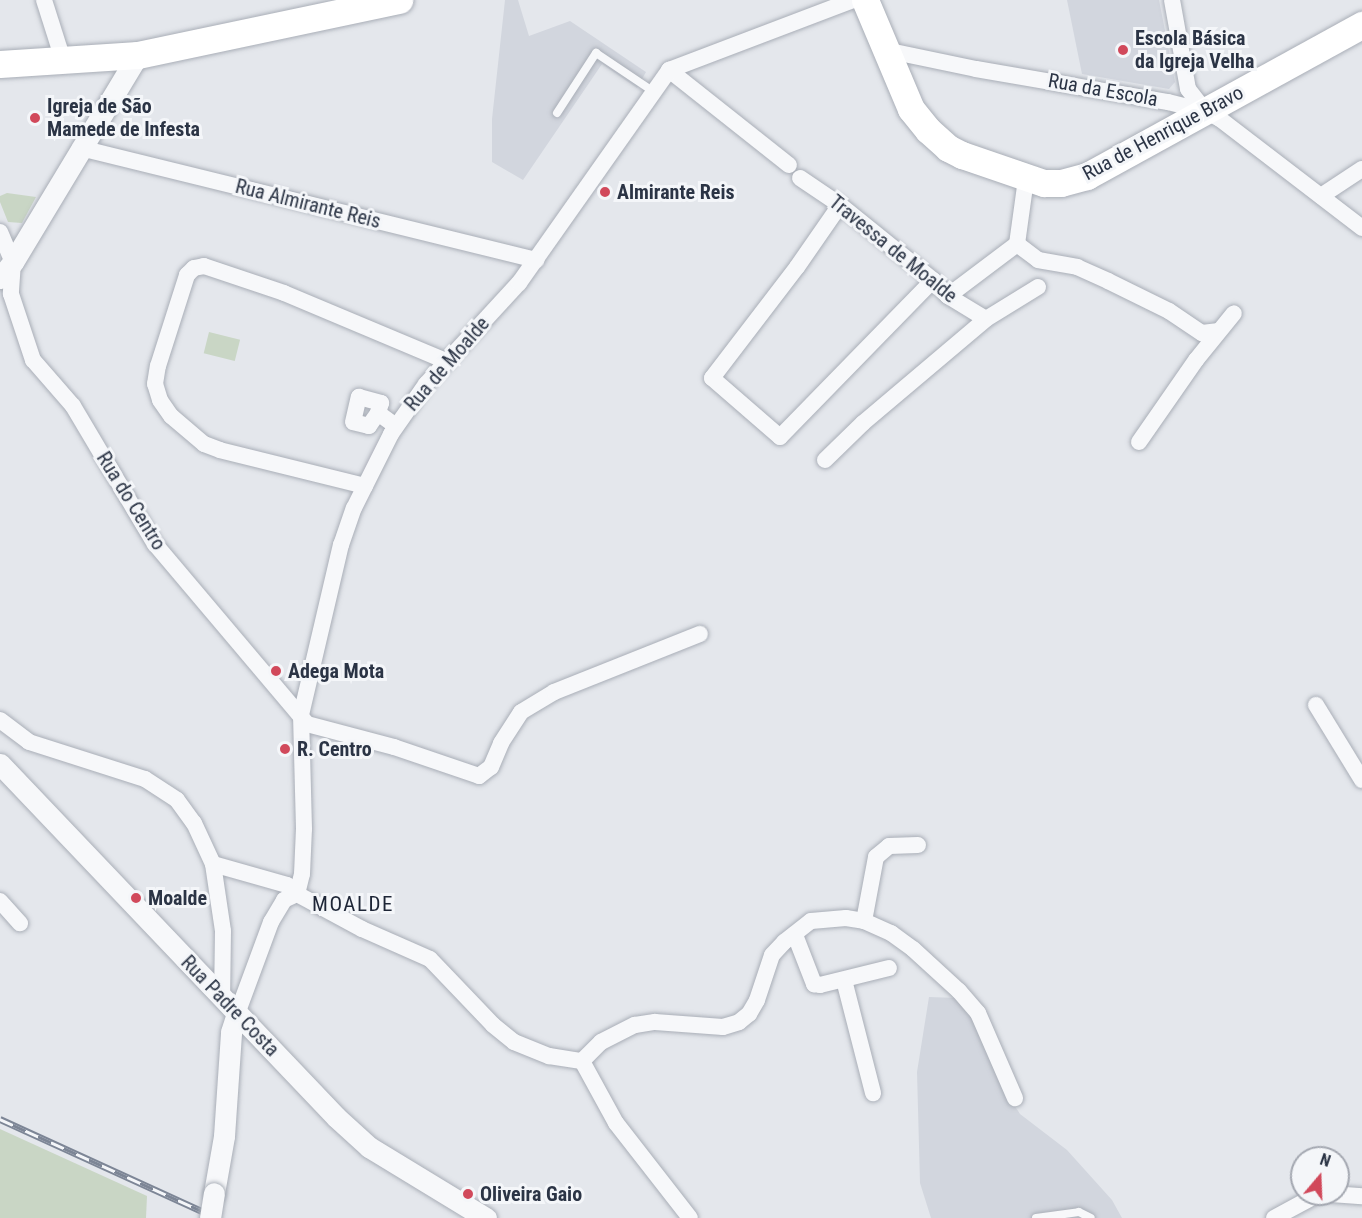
<!DOCTYPE html>
<html>
<head>
<meta charset="utf-8">
<style>
	body { margin:0 }
	#map { position:relative; width:1362px; height:1218px; overflow:hidden; background:#e4e7ec; font-family:"Roboto Condensed",sans-serif }
	div>[style] { position:absolute }
	[style*='--x'] { left:calc(var(--x)*1px); top:calc(var(--y)*1px); width:calc(var(--w)*1px); rotate:calc(var(--a)*1deg) }
	.built>* { inset:0; background:#d2d6de }
	.green>* { inset:0; background:#c9d6c5; transform-origin:0 0 }
	.roads { filter:drop-shadow(0 0 2px #a9aeb7) drop-shadow(0 0 2px #a9aeb7) }
	.service>* { height:8px; margin:-4px; padding:0 4px; transform-origin:4px; border-radius:4px; background:#f7f8fa }
	.minor>* { height:16px; margin:-8px; padding:0 8px; transform-origin:8px; border-radius:8px; background:#f7f8fa }
	.tertiary>* { height:21px; margin:-10.5px; padding:0 10.5px; transform-origin:10.5px; border-radius:10.5px; background:#f7f8fa }
	.primary>* { height:27px; margin:-13.5px; padding:0 13.5px; transform-origin:13.5px; border-radius:13.5px; background:#fff }
	.rail>* { height:7px; margin-top:-3.5px; transform-origin:0; background:repeating-linear-gradient(90deg,#f4f6f9 0 14px,#7d8696 0 28px); box-sizing:border-box; border-block:2px solid #7d8696 }
	.bridges { filter:drop-shadow(0 0 2px #a9aeb7) drop-shadow(0 0 2px #a9aeb7) }
	.tertiary-bridge>* { height:21px; margin:-10.5px; padding:0 10.5px; transform-origin:10.5px; border-radius:10.5px; background:#f7f8fa }
	.dots>* { width:16px; height:16px; translate:-50% -50%; box-sizing:border-box; border:3px solid #f4f6f9; border-radius:50% }
	span { translate:-50% -50%; white-space:nowrap; text-align:center; line-height:1.15; -webkit-text-stroke:6px #f4f6f9; paint-order:stroke }
	.poi-label { font-size:20px; color:#2b3445; font-weight:700 }
	.left { translate:0 -50%; text-align:left }
	.street-label { font-size:20px; color:#2b3445 }
	.neighbourhood-label { font-size:21px; color:#1d2536; letter-spacing:1.5px }
	.north { position:absolute; left:1290px; top:1146px; width:60px; height:60px; box-sizing:border-box; background:#f4f6f9; border:2px solid #a4a8b1; border-radius:50%; rotate:19deg; font-size:16px; font-weight:700; line-height:24px; text-align:center; color:#2b3445 }
	.north::after { content:''; display:block; margin:auto; width:21px; height:27px; background:#d1495b; clip-path:polygon(50% 0,100% 100%,50% 72%,0 100%) }
</style>
</head>
<body>
<div id="map">
	<div class="built">
		<i style="clip-path:polygon(505px 0,518px 0,529px 36px,570px 21px,646px 72px,637px 88px,602px 64px,523px 180px,492px 162px,492px 119px)"></i>
		<i style="clip-path:polygon(1067px 0,1159px 0,1175px 82px,1169px 89px,1082px 74px)"></i>
		<i style="clip-path:polygon(929px 997px,957px 998px,975px 1018px,1009px 1097px,1020px 1114px,1067px 1150px,1112px 1200px,1122px 1218px,931px 1218px,920px 1183px,917px 1072px)"></i>
	</div>
	<div class="green">
		<i style="clip-path:polygon(7px 193px,36px 197px,22px 223px,8px 222px,0 202px,0 196px)"></i>
		<i style="left:209px;top:332px;width:32px;height:22px;rotate:14deg"></i>
		<i style="clip-path:polygon(0 1129px,147px 1196px,146px 1218px,0 1218px)"></i>
	</div>
	<div class="roads">
		<div class="service">
			<i style="--x:557;--y:113;--w:72;--a:-57"></i>
			<i style="--x:596;--y:53;--w:70;--a:33.9"></i>
			<i style="--x:1036;--y:1218;--w:43;--a:-7.9"></i>
			<i style="--x:1079;--y:1212;--w:13;--a:27"></i>
		</div>
		<div class="minor">
			<i style="--x:44;--y:0;--w:63;--a:72.4"></i>
			<i style="--x:1172;--y:0;--w:90;--a:79.8"></i>
			<i style="--x:1188;--y:89;--w:28;--a:52"></i>
			<i style="--x:885;--y:50;--w:93;--a:11.8"></i>
			<i style="--x:976;--y:69;--w:195;--a:9.8"></i>
			<i style="--x:1168;--y:102;--w:38;--a:14"></i>
			<i style="--x:1205;--y:111;--w:17;--a:28"></i>
			<i style="--x:1220;--y:119;--w:179;--a:37.5"></i>
			<i style="--x:669;--y:70;--w:153;--a:38.4"></i>
			<i style="--x:80;--y:148;--w:470;--a:13.8"></i>
			<i style="--x:800;--y:178;--w:48;--a:34"></i>
			<i style="--x:840;--y:205;--w:119;--a:38.9"></i>
			<i style="--x:933;--y:280;--w:22;--a:47"></i>
			<i style="--x:948;--y:296;--w:44;--a:31.2"></i>
			<i style="--x:1321;--y:196;--w:49;--a:-33.4"></i>
			<i style="--x:840;--y:205;--w:75;--a:124.7"></i>
			<i style="--x:797;--y:267;--w:140;--a:127.4"></i>
			<i style="--x:712;--y:378;--w:90;--a:40.9"></i>
			<i style="--x:780;--y:437;--w:219;--a:-45.7"></i>
			<i style="--x:0;--y:232;--w:33;--a:67"></i>
			<i style="--x:13;--y:262;--w:32;--a:94"></i>
			<i style="--x:11;--y:294;--w:70;--a:71.6"></i>
			<i style="--x:33;--y:360;--w:61;--a:49"></i>
			<i style="--x:73;--y:406;--w:161;--a:59.3"></i>
			<i style="--x:155;--y:544;--w:236;--a:49.8"></i>
			<i style="--x:307;--y:724;--w:90;--a:14.8"></i>
			<i style="--x:394;--y:747;--w:90;--a:18.8"></i>
			<i style="--x:479;--y:776;--w:15;--a:-37"></i>
			<i style="--x:491;--y:767;--w:26;--a:-67"></i>
			<i style="--x:501;--y:743;--w:37;--a:-57"></i>
			<i style="--x:521;--y:712;--w:39;--a:-31"></i>
			<i style="--x:554;--y:692;--w:157;--a:-21.7"></i>
			<i style="--x:1017;--y:244;--w:66;--a:-82.1"></i>
			<i style="--x:948;--y:296;--w:86;--a:-37"></i>
			<i style="--x:1017;--y:244;--w:26;--a:37"></i>
			<i style="--x:1038;--y:260;--w:40;--a:10"></i>
			<i style="--x:1077;--y:267;--w:34;--a:24"></i>
			<i style="--x:1108;--y:281;--w:68;--a:26.2"></i>
			<i style="--x:1169;--y:311;--w:40;--a:34"></i>
			<i style="--x:1202;--y:333;--w:17;--a:-7"></i>
			<i style="--x:378;--y:413;--w:16;--a:125"></i>
			<i style="--x:369;--y:426;--w:16;--a:-166"></i>
			<i style="--x:353;--y:422;--w:26;--a:-77"></i>
			<i style="--x:359;--y:397;--w:23;--a:15"></i>
			<i style="--x:381;--y:403;--w:10;--a:107"></i>
			<i style="--x:378;--y:413;--w:22;--a:36"></i>
			<i style="--x:1139;--y:442;--w:100;--a:-55.2"></i>
			<i style="--x:1196;--y:360;--w:60;--a:-51"></i>
			<i style="--x:825;--y:460;--w:53;--a:-44.2"></i>
			<i style="--x:863;--y:423;--w:161;--a:-40.2"></i>
			<i style="--x:986;--y:319;--w:61;--a:-31.6"></i>
			<i style="--x:365;--y:486;--w:149;--a:-166.1"></i>
			<i style="--x:220;--y:450;--w:17;--a:-159"></i>
			<i style="--x:204;--y:444;--w:43;--a:-139.7"></i>
			<i style="--x:171;--y:416;--w:19;--a:-125"></i>
			<i style="--x:160;--y:400;--w:17;--a:-107"></i>
			<i style="--x:155;--y:384;--w:18;--a:-81"></i>
			<i style="--x:158;--y:366;--w:96;--a:-72.3"></i>
			<i style="--x:187;--y:275;--w:10;--a:-45"></i>
			<i style="--x:194;--y:268;--w:10;--a:-11"></i>
			<i style="--x:204;--y:266;--w:84;--a:18.6"></i>
			<i style="--x:284;--y:293;--w:176;--a:22.8"></i>
			<i style="--x:1316;--y:705;--w:88;--a:58.5"></i>
			<i style="--x:0;--y:720;--w:36;--a:37"></i>
			<i style="--x:29;--y:742;--w:122;--a:17.7"></i>
			<i style="--x:145;--y:779;--w:38;--a:33"></i>
			<i style="--x:177;--y:800;--w:29;--a:54"></i>
			<i style="--x:194;--y:823;--w:45;--a:65.1"></i>
			<i style="--x:213;--y:864;--w:77;--a:15.8"></i>
			<i style="--x:287;--y:885;--w:13;--a:42"></i>
			<i style="--x:297;--y:894;--w:74;--a:28.3"></i>
			<i style="--x:362;--y:929;--w:74;--a:23.8"></i>
			<i style="--x:430;--y:959;--w:91;--a:46.3"></i>
			<i style="--x:493;--y:1025;--w:27;--a:39"></i>
			<i style="--x:514;--y:1042;--w:38;--a:22"></i>
			<i style="--x:549;--y:1056;--w:33;--a:9"></i>
			<i style="--x:213;--y:864;--w:68;--a:81.5"></i>
			<i style="--x:223;--y:931;--w:68;--a:90.8"></i>
			<i style="--x:297;--y:894;--w:21;--a:-76"></i>
			<i style="--x:302;--y:874;--w:45;--a:-87.5"></i>
			<i style="--x:304;--y:829;--w:114;--a:-91.5"></i>
			<i style="--x:301;--y:715;--w:175;--a:-76.8"></i>
			<i style="--x:341;--y:545;--w:39;--a:-71"></i>
			<i style="--x:354;--y:508;--w:83;--a:-63.4"></i>
			<i style="--x:391;--y:434;--w:61;--a:-55"></i>
			<i style="--x:426;--y:384;--w:137;--a:-47.4"></i>
			<i style="--x:519;--y:283;--w:261;--a:-54.8"></i>
			<i style="--x:669;--y:70;--w:197;--a:-20.8"></i>
			<i style="--x:0;--y:901;--w:30;--a:48"></i>
			<i style="--x:864;--y:921;--w:65;--a:-79.4"></i>
			<i style="--x:876;--y:857;--w:17;--a:-40"></i>
			<i style="--x:889;--y:846;--w:29;--a:-2"></i>
			<i style="--x:795;--y:935;--w:53;--a:68.8"></i>
			<i style="--x:814;--y:984;--w:6;--a:9"></i>
			<i style="--x:820;--y:985;--w:71;--a:-13.8"></i>
			<i style="--x:844;--y:980;--w:117;--a:75.6"></i>
			<i style="--x:237;--y:1014;--w:98;--a:-69.7"></i>
			<i style="--x:271;--y:922;--w:26;--a:-59"></i>
			<i style="--x:284;--y:900;--w:14;--a:-25"></i>
			<i style="--x:582;--y:1061;--w:27;--a:-45"></i>
			<i style="--x:601;--y:1042;--w:38;--a:-27"></i>
			<i style="--x:635;--y:1025;--w:20;--a:-9"></i>
			<i style="--x:655;--y:1022;--w:68;--a:4.2"></i>
			<i style="--x:723;--y:1027;--w:17;--a:-17"></i>
			<i style="--x:739;--y:1022;--w:13;--a:-39"></i>
			<i style="--x:749;--y:1014;--w:16;--a:-60"></i>
			<i style="--x:757;--y:1000;--w:47;--a:-71.6"></i>
			<i style="--x:772;--y:955;--w:18;--a:-47"></i>
			<i style="--x:784;--y:942;--w:34;--a:-38"></i>
			<i style="--x:811;--y:921;--w:35;--a:-5"></i>
			<i style="--x:846;--y:918;--w:18;--a:9"></i>
			<i style="--x:864;--y:921;--w:30;--a:24"></i>
			<i style="--x:891;--y:933;--w:27;--a:36"></i>
			<i style="--x:913;--y:949;--w:62;--a:42.4"></i>
			<i style="--x:959;--y:991;--w:29;--a:49"></i>
			<i style="--x:978;--y:1013;--w:93;--a:66.5"></i>
			<i style="--x:582;--y:1061;--w:71;--a:61.3"></i>
			<i style="--x:616;--y:1123;--w:120;--a:52.1"></i>
			<i style="--x:1331;--y:1194;--w:31;--a:4"></i>
			<i style="--x:1274;--y:1218;--w:44;--a:-28.3"></i>
			<i style="--x:1313;--y:1197;--w:13;--a:-13"></i>
		</div>
		<div class="tertiary">
			<i style="--x:0;--y:278;--w:21;--a:-51"></i>
			<i style="--x:13;--y:262;--w:242;--a:-58.9"></i>
			<i style="--x:0;--y:764;--w:487;--a:46.4"></i>
			<i style="--x:336;--y:1117;--w:45;--a:42.3"></i>
			<i style="--x:369;--y:1147;--w:137;--a:31.3"></i>
			<i style="--x:214;--y:1193;--w:58;--a:-80"></i>
			<i style="--x:224;--y:1136;--w:104;--a:-86.1"></i>
			<i style="--x:231;--y:1032;--w:19;--a:-72"></i>
		</div>
		<div class="primary">
			<i style="--x:865;--y:0;--w:118;--a:67.1"></i>
			<i style="--x:911;--y:109;--w:27;--a:51"></i>
			<i style="--x:928;--y:130;--w:27;--a:42"></i>
			<i style="--x:948;--y:148;--w:16;--a:27"></i>
			<i style="--x:962;--y:155;--w:87;--a:18.9"></i>
			<i style="--x:1044;--y:183;--w:17;--a:0"></i>
			<i style="--x:1061;--y:183;--w:27;--a:-15"></i>
			<i style="--x:1087;--y:176;--w:314;--a:-28.8"></i>
			<i style="--x:0;--y:64;--w:138;--a:-3.7"></i>
			<i style="--x:138;--y:55;--w:267;--a:-11.9"></i>
		</div>
	</div>
	<div class="rail">
		<i style="--x:0;--y:1119;--w:239;--a:24.5"></i>
	</div>
	<div class="bridges">
		<div class="tertiary-bridge">
			<i style="--x:210;--y:1218;--w:25;--a:-81"></i>
		</div>
	</div>
	<div class="dots">
		<i style="left:1123px;top:50px;background:#d1495b"></i>
		<i style="left:35px;top:118px;background:#d1495b"></i>
		<i style="left:605px;top:192px;background:#d1495b"></i>
		<i style="left:276px;top:671px;background:#d1495b"></i>
		<i style="left:285px;top:749px;background:#d1495b"></i>
		<i style="left:136px;top:898px;background:#d1495b"></i>
		<i style="left:468px;top:1194px;background:#d1495b"></i>
	</div>
	<div class="poi-label">
		<span class="left" style="left:1135px;top:50px">Escola Básica<br>da Igreja Velha</span>
		<span class="left" style="left:47px;top:118px">Igreja de São<br>Mamede de Infesta</span>
		<span class="left" style="left:617px;top:192px">Almirante Reis</span>
		<span class="left" style="left:288px;top:671px">Adega Mota</span>
		<span class="left" style="left:297px;top:749px">R. Centro</span>
		<span class="left" style="left:148px;top:898px">Moalde</span>
		<span class="left" style="left:480px;top:1194px">Oliveira Gaio</span>
	</div>
	<div class="street-label">
		<span style="left:1103px;top:90px;rotate:10deg">Rua da Escola</span>
		<span style="left:1163px;top:133px;rotate:-28deg">Rua de Henrique Bravo</span>
		<span style="left:308px;top:204px;rotate:14deg">Rua Almirante Reis</span>
		<span style="left:893px;top:249px;rotate:39deg">Travessa de Moalde</span>
		<span style="left:447px;top:364px;rotate:-49deg">Rua de Moalde</span>
		<span style="left:131px;top:501px;rotate:58deg">Rua do Centro</span>
		<span style="left:230px;top:1006px;rotate:46deg">Rua Padre Costa</span>
	</div>
	<div class="neighbourhood-label">
		<span style="left:353px;top:904px">MOALDE</span>
	</div>
	<div class="north">N</div>
</div>
</body>
</html>
